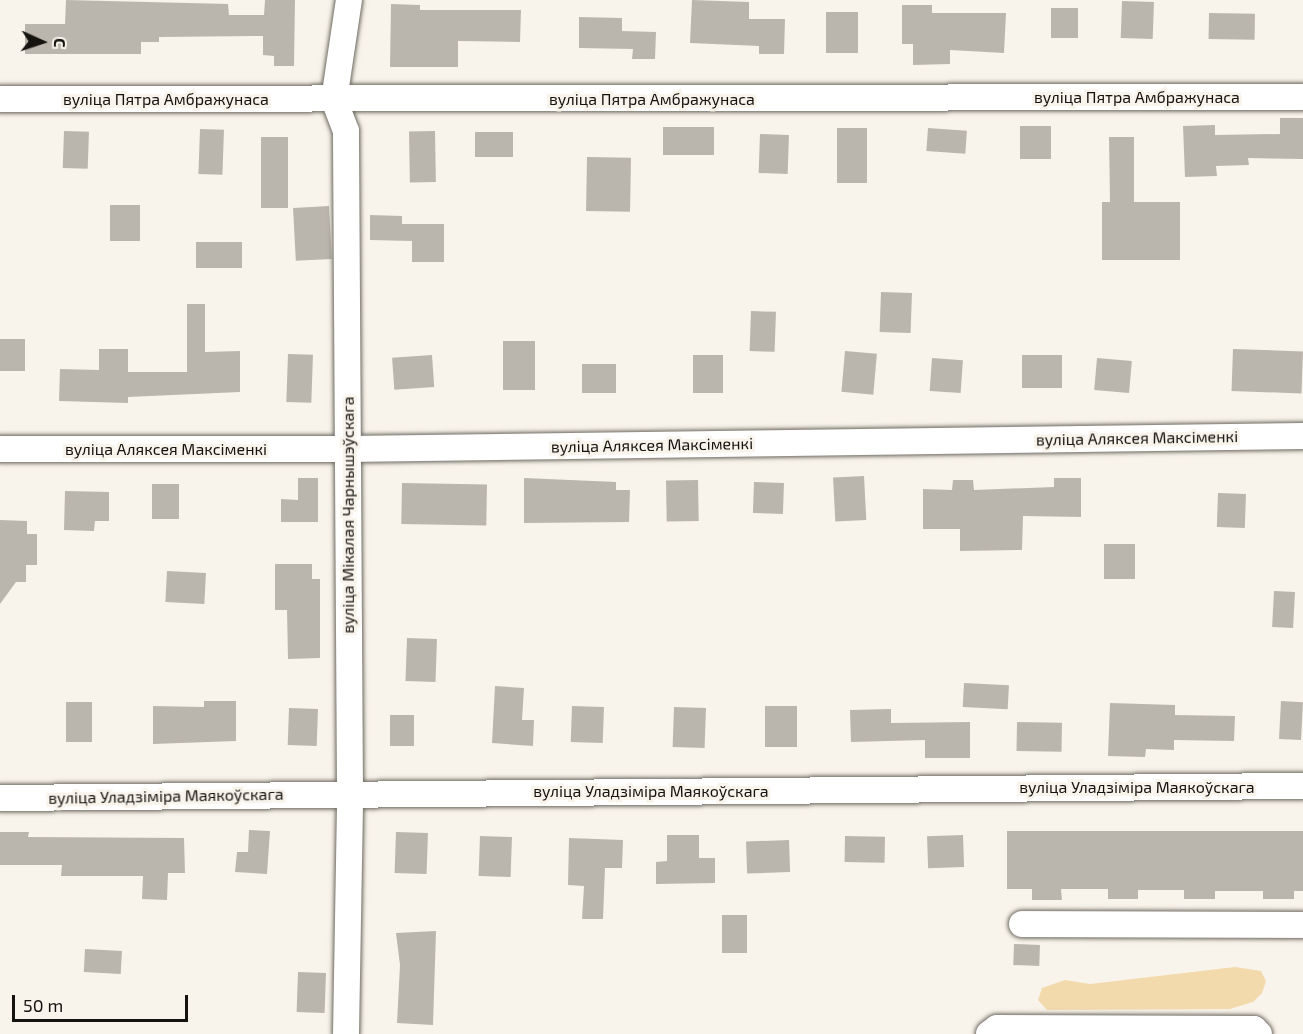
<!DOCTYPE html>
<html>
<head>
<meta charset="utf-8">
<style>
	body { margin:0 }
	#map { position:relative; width:1303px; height:1034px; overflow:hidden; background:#f9f4eb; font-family:"Exo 2",sans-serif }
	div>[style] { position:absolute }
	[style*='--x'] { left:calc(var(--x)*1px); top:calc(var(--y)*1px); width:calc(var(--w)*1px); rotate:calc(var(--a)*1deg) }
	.green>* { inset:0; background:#f3daad }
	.building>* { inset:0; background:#bbb6ad; transform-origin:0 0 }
	.roads { filter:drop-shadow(0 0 2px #6e6a62) drop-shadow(0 0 2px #6e6a62) }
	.minor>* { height:26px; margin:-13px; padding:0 13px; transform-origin:13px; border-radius:13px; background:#fff }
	span { translate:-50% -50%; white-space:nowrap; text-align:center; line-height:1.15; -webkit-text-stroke:6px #f9f4eb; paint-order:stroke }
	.street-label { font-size:16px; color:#151310 }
	.north { position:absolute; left:12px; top:12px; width:60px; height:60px; -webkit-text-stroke:4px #f9f4eb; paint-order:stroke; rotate:93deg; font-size:16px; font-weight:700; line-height:24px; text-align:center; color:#151310 }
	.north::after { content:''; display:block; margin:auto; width:21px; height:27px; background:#151310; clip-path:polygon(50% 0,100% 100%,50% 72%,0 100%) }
	.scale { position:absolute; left:12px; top:995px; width:176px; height:27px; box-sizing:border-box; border:3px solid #151310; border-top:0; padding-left:8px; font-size:18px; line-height:21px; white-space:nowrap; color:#151310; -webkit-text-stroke:4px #f9f4eb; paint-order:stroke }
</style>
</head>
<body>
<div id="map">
	<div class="green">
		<i style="clip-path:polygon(1235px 967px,1261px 971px,1266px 981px,1262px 993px,1253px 1002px,1230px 1009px,1047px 1010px,1038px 1000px,1042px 988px,1065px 980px,1090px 984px)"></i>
	</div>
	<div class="building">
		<i style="clip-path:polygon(66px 0,228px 4px,229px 15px,264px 15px,265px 0,295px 0,294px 66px,274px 66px,274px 56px,263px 55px,263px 36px,159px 37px,159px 42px,141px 42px,141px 54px,25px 54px,25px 24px,65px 24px)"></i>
		<i style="clip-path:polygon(692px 0,749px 2px,749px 19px,785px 19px,784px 54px,759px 54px,759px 46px,690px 43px)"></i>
		<i style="left:1122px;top:1px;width:32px;height:37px;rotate:2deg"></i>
		<i style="clip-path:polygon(391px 4px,420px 5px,420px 10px,521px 10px,520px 42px,458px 41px,458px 67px,390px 67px)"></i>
		<i style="clip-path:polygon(902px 5px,932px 5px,932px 13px,1006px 13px,1004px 53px,950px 50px,950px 64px,913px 65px,913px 44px,902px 44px)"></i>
		<i style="left:1051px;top:8px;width:27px;height:30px"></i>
		<i style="left:826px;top:12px;width:32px;height:41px"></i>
		<i style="left:1209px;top:13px;width:46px;height:26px;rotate:1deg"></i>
		<i style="clip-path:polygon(579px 17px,622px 18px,622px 31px,656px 32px,655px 59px,632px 59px,633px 49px,579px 48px)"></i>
		<i style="clip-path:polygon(1280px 118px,1303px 118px,1303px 159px,1248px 158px,1249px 165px,1216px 166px,1217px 176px,1185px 177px,1183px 126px,1215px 125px,1215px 135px,1280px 134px)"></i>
		<i style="left:1020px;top:126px;width:31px;height:33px"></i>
		<i style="left:663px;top:127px;width:51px;height:28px"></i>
		<i style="left:837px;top:128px;width:30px;height:55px"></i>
		<i style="left:928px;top:128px;width:39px;height:23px;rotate:4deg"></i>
		<i style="left:200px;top:129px;width:24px;height:45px;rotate:2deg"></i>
		<i style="left:64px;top:131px;width:25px;height:37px;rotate:2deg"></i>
		<i style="left:435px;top:131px;width:51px;height:26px;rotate:89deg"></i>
		<i style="left:513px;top:132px;width:25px;height:38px;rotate:90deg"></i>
		<i style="left:760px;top:134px;width:29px;height:39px;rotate:2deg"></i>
		<i style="left:261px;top:137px;width:27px;height:71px"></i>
		<i style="clip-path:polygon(1109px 137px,1134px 137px,1134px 202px,1180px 202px,1180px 260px,1102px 260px,1102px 202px,1110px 202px)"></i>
		<i style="left:587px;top:157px;width:44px;height:54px;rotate:1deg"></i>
		<i style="left:110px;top:205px;width:30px;height:36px"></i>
		<i style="left:329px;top:206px;width:53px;height:36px;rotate:87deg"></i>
		<i style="clip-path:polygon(370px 215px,402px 216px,402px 224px,444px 224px,444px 262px,412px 262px,412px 241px,370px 240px)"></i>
		<i style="left:242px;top:242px;width:26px;height:46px;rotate:90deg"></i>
		<i style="left:881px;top:292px;width:31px;height:40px;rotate:2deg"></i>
		<i style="clip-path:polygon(187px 304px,205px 304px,205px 352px,240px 351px,240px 392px,128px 397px,128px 403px,59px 401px,60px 369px,99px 370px,99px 349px,128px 349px,128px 372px,187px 372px)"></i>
		<i style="left:751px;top:311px;width:25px;height:40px;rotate:2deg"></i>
		<i style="left:0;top:339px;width:25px;height:32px"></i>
		<i style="left:503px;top:341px;width:32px;height:49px"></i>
		<i style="left:1233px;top:349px;width:70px;height:42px;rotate:2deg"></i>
		<i style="left:845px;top:351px;width:32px;height:41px;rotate:5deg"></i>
		<i style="left:288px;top:354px;width:25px;height:48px;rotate:2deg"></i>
		<i style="left:432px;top:355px;width:32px;height:40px;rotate:86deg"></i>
		<i style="left:693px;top:355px;width:30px;height:38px"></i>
		<i style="left:1022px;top:355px;width:40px;height:33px"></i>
		<i style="left:932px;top:358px;width:31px;height:33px;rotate:4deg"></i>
		<i style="left:1097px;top:358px;width:35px;height:32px;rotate:5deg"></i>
		<i style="left:582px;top:364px;width:34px;height:29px"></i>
		<i style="left:864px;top:476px;width:44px;height:31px;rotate:87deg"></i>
		<i style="clip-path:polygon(298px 478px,318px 478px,318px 522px,281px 522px,281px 499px,298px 500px)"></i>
		<i style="clip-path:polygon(524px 478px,616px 482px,616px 490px,630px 490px,629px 522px,524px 523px)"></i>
		<i style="clip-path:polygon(1054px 478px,1081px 478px,1081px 517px,1023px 516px,1022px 550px,960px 551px,960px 529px,923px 529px,923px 489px,952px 490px,953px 480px,973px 480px,974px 490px,1054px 487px)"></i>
		<i style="left:698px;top:480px;width:41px;height:32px;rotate:89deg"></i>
		<i style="left:754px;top:482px;width:30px;height:31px;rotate:2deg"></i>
		<i style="left:402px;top:483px;width:85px;height:41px;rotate:1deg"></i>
		<i style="left:152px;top:484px;width:27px;height:35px"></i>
		<i style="clip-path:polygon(65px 491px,109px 492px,109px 521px,95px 521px,94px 531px,64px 530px)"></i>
		<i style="left:1218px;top:493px;width:28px;height:34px;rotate:2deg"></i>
		<i style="clip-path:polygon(0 520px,27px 521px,27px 534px,37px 534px,37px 565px,26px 565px,26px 582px,16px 582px,0 604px)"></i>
		<i style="left:1104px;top:544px;width:31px;height:35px"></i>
		<i style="clip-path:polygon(275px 564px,312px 564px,312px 579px,320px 579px,320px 658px,288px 659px,287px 610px,275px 610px)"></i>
		<i style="left:167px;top:571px;width:39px;height:31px;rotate:3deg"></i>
		<i style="left:1274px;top:591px;width:21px;height:36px;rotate:3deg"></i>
		<i style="left:407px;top:638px;width:30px;height:43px;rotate:2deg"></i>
		<i style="left:964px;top:683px;width:45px;height:24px;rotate:3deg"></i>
		<i style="clip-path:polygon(495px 686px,524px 688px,522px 720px,534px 720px,533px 746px,492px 743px)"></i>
		<i style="clip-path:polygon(204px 701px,236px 701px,236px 741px,153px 744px,153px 706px,204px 707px)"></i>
		<i style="left:1281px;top:701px;width:22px;height:38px;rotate:3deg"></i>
		<i style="left:66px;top:702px;width:26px;height:40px"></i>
		<i style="clip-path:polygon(1110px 703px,1175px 705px,1175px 715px,1235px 716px,1234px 741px,1174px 740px,1174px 750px,1146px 749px,1145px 757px,1108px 756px)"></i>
		<i style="left:572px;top:706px;width:32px;height:36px;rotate:2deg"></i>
		<i style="left:765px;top:706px;width:32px;height:41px"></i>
		<i style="left:674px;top:707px;width:32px;height:40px;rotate:2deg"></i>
		<i style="left:289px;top:708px;width:29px;height:37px;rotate:2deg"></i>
		<i style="clip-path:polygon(891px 709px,891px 723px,970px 722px,970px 758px,925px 758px,925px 740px,851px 742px,850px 710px)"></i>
		<i style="left:390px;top:715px;width:24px;height:31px"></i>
		<i style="left:1017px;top:722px;width:45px;height:29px;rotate:1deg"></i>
		<i style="clip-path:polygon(249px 830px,270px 831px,267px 874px,235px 872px,237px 852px,248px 852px)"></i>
		<i style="clip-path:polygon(1007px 831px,1303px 831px,1303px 891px,1294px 891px,1294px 899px,1263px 899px,1263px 891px,1215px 891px,1215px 899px,1184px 899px,1184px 890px,1138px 890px,1138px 899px,1108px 899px,1108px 889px,1061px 889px,1062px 900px,1032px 900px,1032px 889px,1007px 889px)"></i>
		<i style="clip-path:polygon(0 832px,29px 832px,28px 837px,184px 838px,185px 873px,168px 873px,167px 900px,142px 899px,143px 876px,61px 876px,62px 865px,0 865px)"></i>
		<i style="left:396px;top:832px;width:32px;height:41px;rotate:2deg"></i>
		<i style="clip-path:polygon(667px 835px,699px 835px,699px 858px,715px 858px,715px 883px,656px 884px,656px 862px,667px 861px)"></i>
		<i style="left:963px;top:835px;width:32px;height:36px;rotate:88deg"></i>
		<i style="left:480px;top:836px;width:32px;height:40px;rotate:2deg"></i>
		<i style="left:845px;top:836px;width:40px;height:26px;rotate:1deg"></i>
		<i style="clip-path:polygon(569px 838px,623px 840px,622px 868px,605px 868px,603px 919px,582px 919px,584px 886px,568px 885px)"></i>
		<i style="left:789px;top:840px;width:32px;height:43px;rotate:88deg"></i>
		<i style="left:722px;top:915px;width:25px;height:38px"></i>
		<i style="clip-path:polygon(436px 931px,433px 1025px,397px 1023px,400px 965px,396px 933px)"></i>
		<i style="left:1014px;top:944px;width:26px;height:21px;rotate:2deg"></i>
		<i style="left:85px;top:949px;width:37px;height:23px;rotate:3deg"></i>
		<i style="left:298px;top:972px;width:28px;height:40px;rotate:2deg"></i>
	</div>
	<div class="roads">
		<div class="minor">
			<i style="--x:0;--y:99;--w:1303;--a:-0.09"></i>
			<i style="--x:0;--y:449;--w:348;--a:0"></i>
			<i style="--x:348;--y:449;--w:955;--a:-0.78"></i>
			<i style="--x:0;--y:798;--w:1303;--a:-0.53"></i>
			<i style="--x:1022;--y:924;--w:281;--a:0.2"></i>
			<i style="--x:346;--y:1034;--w:241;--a:-89"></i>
			<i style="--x:350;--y:793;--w:662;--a:-90.35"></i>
			<i style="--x:346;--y:131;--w:33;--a:-111"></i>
			<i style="--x:334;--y:100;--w:101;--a:-81.5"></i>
			<i style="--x:989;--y:1034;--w:10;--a:-37"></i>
			<i style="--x:997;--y:1028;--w:257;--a:0.2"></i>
			<i style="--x:1254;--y:1029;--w:7;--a:45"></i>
		</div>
	</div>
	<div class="street-label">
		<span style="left:1137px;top:97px">вуліца Пятра Амбражунаса</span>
		<span style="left:166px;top:99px">вуліца Пятра Амбражунаса</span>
		<span style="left:652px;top:99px">вуліца Пятра Амбражунаса</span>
		<span style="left:1137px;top:438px;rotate:-1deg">вуліца Аляксея Максіменкі</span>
		<span style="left:652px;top:445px;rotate:-1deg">вуліца Аляксея Максіменкі</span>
		<span style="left:166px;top:449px">вуліца Аляксея Максіменкі</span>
		<span style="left:348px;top:515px;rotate:-90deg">вуліца Мікалая Чарнышэўскага</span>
		<span style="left:1137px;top:787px">вуліца Уладзіміра Маякоўскага</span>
		<span style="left:651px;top:791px">вуліца Уладзіміра Маякоўскага</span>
		<span style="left:166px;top:796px;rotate:-1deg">вуліца Уладзіміра Маякоўскага</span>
	</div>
	<div class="north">С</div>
	<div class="scale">50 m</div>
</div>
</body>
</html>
